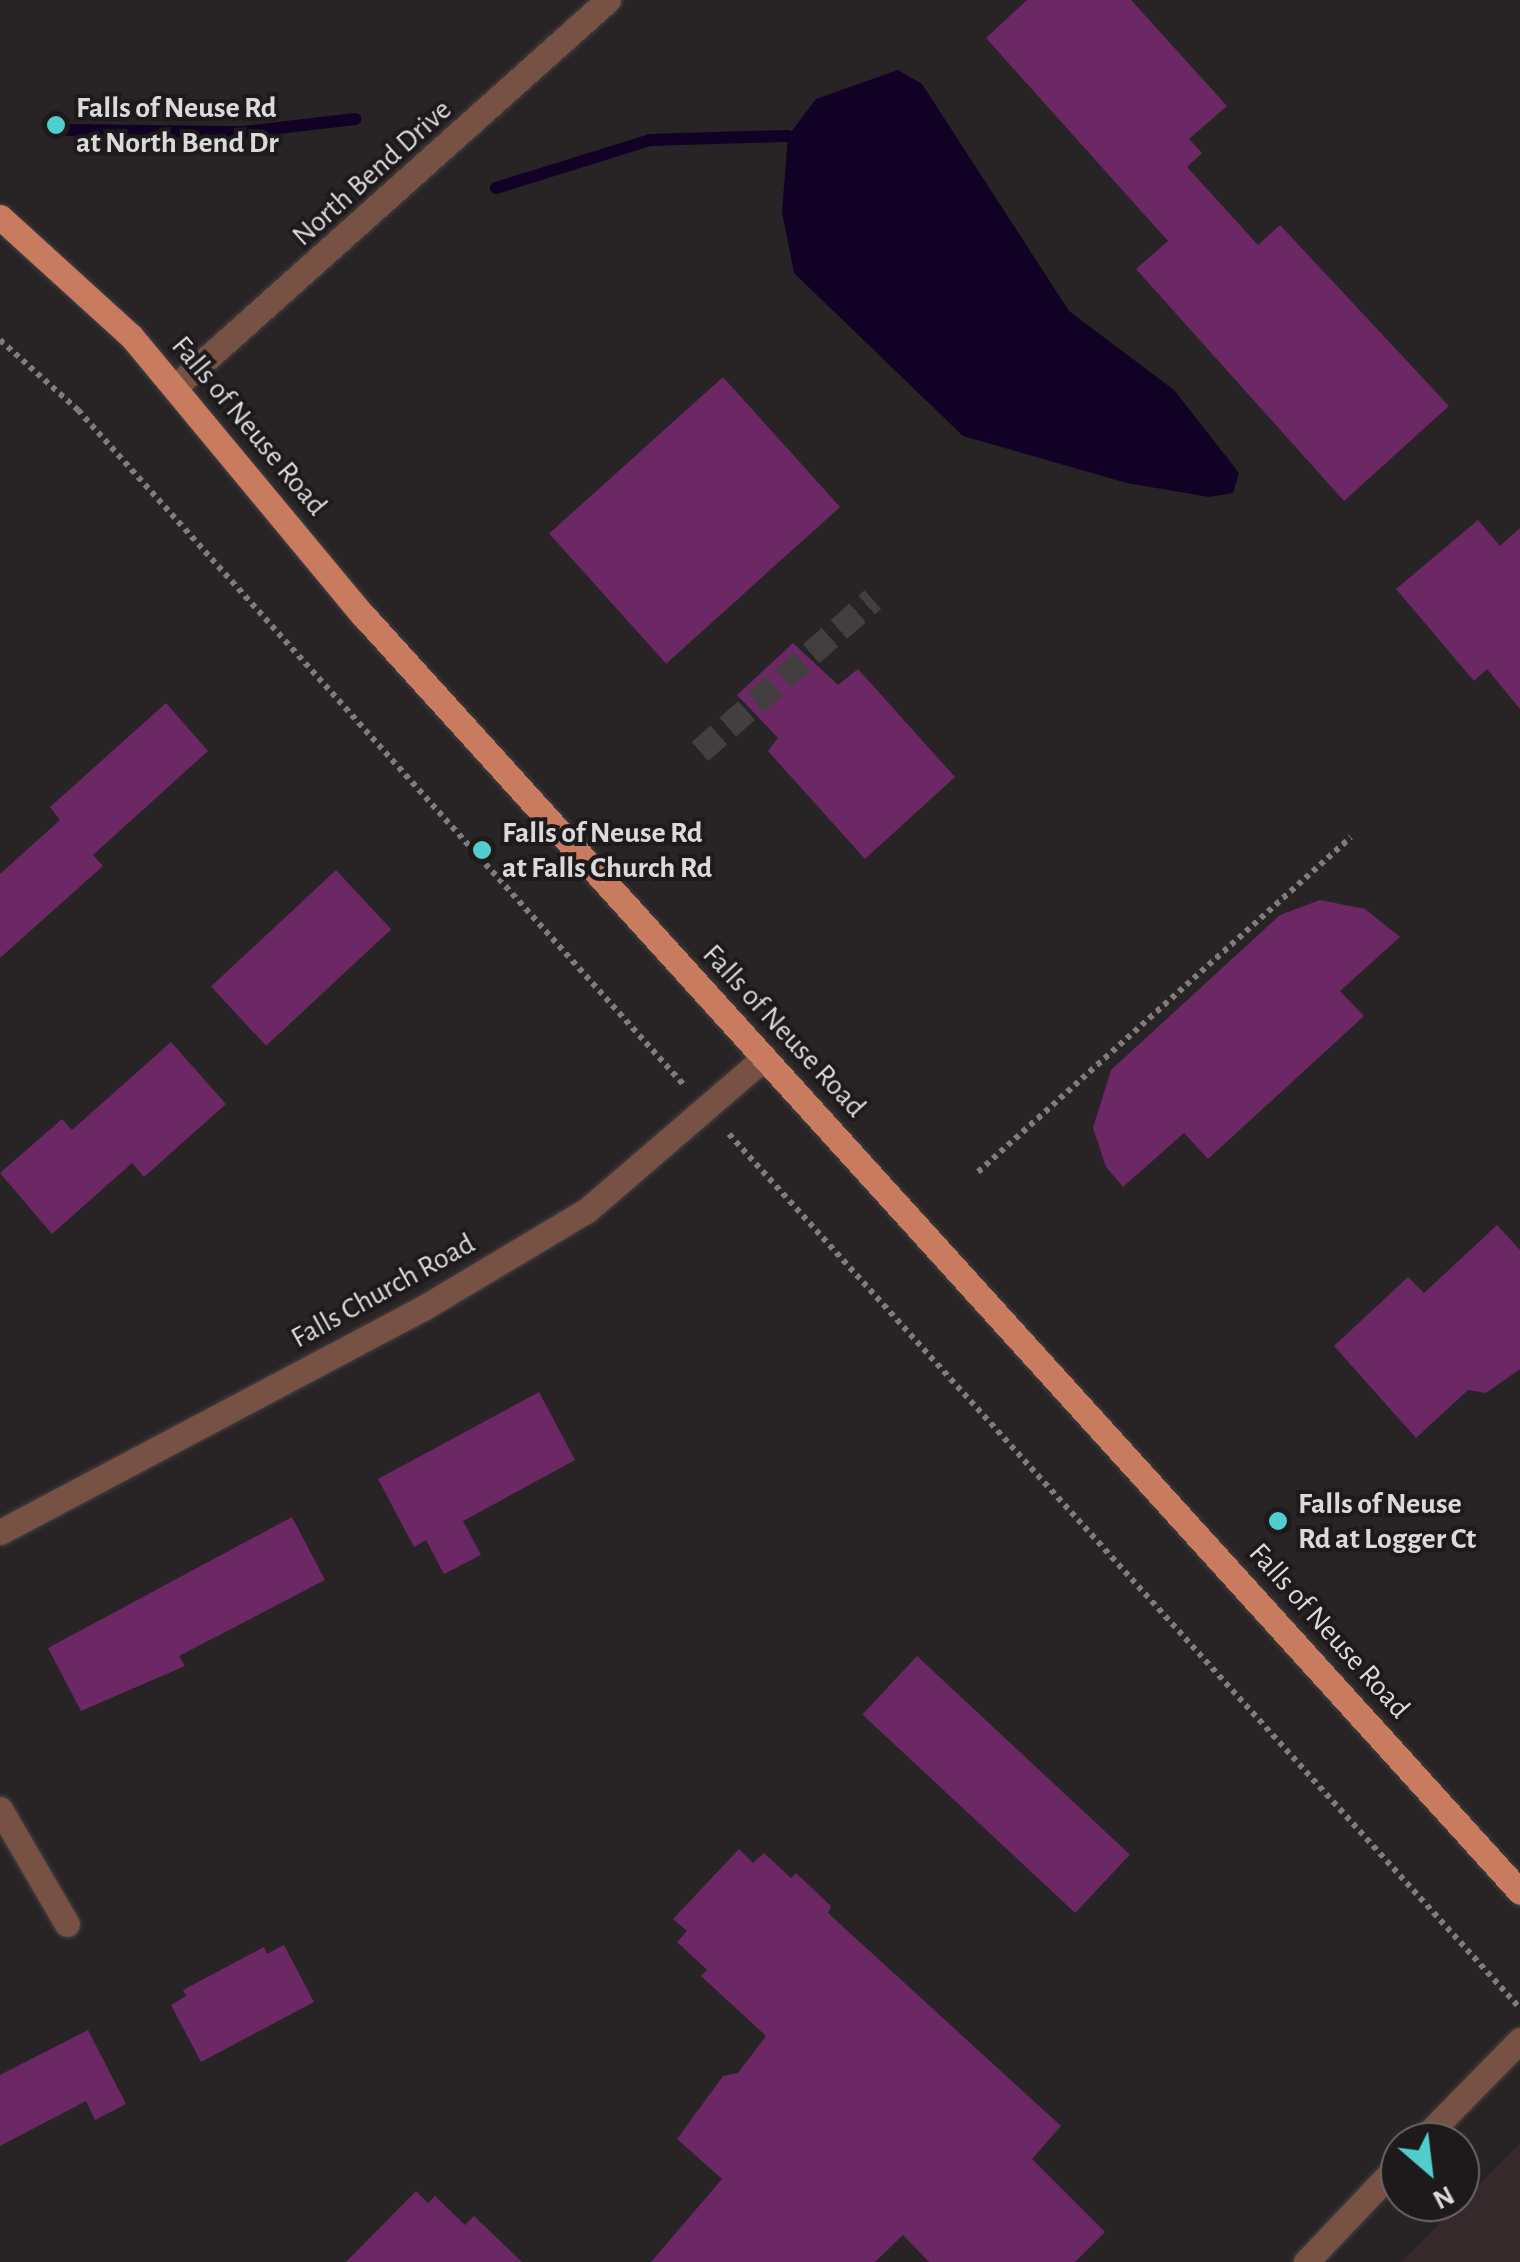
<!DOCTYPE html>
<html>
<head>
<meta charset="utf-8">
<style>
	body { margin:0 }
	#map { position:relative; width:1520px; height:2262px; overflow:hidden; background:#282324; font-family:"Alegreya Sans",sans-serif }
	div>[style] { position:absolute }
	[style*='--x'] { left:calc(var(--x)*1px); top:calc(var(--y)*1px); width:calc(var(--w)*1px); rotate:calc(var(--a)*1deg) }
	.built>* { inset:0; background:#35292b }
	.water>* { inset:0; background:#100125 }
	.stream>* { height:12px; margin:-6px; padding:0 6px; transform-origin:6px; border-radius:6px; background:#100125 }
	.building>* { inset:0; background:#6b2864; transform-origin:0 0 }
	.minor-tunnel>* { height:25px; margin-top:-12.5px; transform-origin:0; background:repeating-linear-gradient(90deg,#433e3f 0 25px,transparent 0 37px) }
	.path>* { height:6px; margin-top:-3px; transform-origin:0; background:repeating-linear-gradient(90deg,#807c7d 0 5px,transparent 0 10px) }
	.roads { filter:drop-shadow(0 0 2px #454041) drop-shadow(0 0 2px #454041) }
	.minor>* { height:25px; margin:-12.5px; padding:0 12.5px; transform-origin:12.5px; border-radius:12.5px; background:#775144 }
	.major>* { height:25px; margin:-12.5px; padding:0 12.5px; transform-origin:12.5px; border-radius:12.5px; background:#c97b60 }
	.dots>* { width:28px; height:28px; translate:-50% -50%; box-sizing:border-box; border:5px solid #1e1a1b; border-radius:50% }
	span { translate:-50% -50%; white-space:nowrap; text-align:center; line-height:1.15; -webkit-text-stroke:8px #1e1a1b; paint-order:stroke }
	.poi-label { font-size:30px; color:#dcd9da; font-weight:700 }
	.left { translate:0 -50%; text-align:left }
	.street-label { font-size:30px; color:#dcd9da }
	.north { position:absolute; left:1380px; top:2122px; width:100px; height:100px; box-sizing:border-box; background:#1e1a1b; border:2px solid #6a6667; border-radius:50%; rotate:152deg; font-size:28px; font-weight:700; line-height:40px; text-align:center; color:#dcd9da }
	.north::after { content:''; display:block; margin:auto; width:35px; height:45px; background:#52cdce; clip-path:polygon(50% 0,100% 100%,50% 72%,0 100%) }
</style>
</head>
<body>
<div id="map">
	<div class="built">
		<i style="clip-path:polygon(1520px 2143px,1520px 2262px,1401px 2262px)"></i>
	</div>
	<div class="water">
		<i style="clip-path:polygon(898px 70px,922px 84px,1069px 311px,1174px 390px,1239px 473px,1233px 493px,1209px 497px,1127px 483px,963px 436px,794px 273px,782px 212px,788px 136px,816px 99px)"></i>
	</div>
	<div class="stream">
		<i style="--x:67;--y:130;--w:176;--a:0.7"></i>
		<i style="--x:243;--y:132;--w:113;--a:-6.6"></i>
		<i style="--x:496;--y:188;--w:161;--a:-17.3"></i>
		<i style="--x:650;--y:140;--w:138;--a:-1.7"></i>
	</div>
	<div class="building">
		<i style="clip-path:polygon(1027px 0,1131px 0,1227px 106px,1189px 139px,1202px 153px,1187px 167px,1258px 245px,1280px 225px,1449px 406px,1344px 501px,1136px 269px,1168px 241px,986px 38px)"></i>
		<i style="left:723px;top:377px;width:175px;height:234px;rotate:48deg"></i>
		<i style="clip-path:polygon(1478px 520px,1500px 546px,1520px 528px,1520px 709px,1487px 669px,1474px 681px,1396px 589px)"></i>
		<i style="clip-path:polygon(793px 643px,838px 685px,858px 669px,955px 777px,865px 859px,768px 751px,778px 738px,737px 695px)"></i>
		<i style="clip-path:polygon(166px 703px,208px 751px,93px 855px,103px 866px,0 958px,0 874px,60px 820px,50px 807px)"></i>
		<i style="left:336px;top:870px;width:81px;height:171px;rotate:47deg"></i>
		<i style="clip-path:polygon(1320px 900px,1365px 909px,1400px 937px,1340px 991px,1364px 1016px,1208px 1159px,1184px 1133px,1123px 1187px,1106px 1167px,1093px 1128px,1111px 1070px,1280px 915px)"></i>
		<i style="clip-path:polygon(171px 1042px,226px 1104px,144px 1177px,132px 1163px,52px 1234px,0 1173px,62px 1119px,72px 1130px)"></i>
		<i style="clip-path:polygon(1497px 1225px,1520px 1250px,1520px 1369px,1486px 1393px,1468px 1390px,1416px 1438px,1334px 1346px,1408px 1277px,1424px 1293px)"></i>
		<i style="clip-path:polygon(539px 1392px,575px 1460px,463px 1521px,481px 1555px,444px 1574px,426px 1540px,414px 1547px,378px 1479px)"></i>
		<i style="clip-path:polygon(292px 1517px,325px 1580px,179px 1656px,185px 1666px,81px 1711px,48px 1648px)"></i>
		<i style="left:917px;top:1656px;width:291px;height:80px;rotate:43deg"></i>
		<i style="clip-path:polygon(739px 1849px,753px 1863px,764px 1853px,791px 1878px,796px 1873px,831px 1906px,828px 1913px,1061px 2126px,1032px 2159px,1105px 2232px,1075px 2262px,929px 2262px,903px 2235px,875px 2262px,651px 2262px,722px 2179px,677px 2139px,723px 2076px,738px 2073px,766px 2036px,701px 1976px,707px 1970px,677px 1942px,687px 1931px,673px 1919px)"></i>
		<i style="clip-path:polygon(284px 1945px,314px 2002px,201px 2062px,171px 2005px,186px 1996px,183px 1990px,264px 1947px,267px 1954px)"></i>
		<i style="clip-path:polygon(88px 2030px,126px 2104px,95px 2120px,86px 2101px,0 2146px,0 2075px)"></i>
		<i style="clip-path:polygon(416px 2191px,428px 2203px,435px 2196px,465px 2225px,474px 2216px,522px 2262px,346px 2262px)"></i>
	</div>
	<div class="minor-tunnel">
		<i style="--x:700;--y:751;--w:230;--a:-41.3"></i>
	</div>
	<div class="path">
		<i style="--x:0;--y:340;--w:105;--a:41.9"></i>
		<i style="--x:78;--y:410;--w:906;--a:48.09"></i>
		<i style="--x:729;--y:1134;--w:1177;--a:47.86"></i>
		<i style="--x:978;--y:1172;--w:501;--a:-41.93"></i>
	</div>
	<div class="roads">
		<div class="minor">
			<i style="--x:175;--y:387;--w:581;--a:-41.79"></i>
			<i style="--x:0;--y:1532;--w:479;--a:-27.9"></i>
			<i style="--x:423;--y:1308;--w:190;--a:-30.8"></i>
			<i style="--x:586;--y:1211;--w:235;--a:-40.7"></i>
			<i style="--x:0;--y:1809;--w:133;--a:59.8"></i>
			<i style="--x:1420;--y:2142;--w:143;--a:-45.6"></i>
			<i style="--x:1306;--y:2262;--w:137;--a:-46.5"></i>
		</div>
		<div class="major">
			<i style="--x:0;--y:217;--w:177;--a:42.3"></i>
			<i style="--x:131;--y:336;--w:363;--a:50.3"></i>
			<i style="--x:363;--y:615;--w:1723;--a:47.82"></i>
		</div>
	</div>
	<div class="dots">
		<i style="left:56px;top:125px;background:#52cdce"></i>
		<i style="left:482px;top:850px;background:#52cdce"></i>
		<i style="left:1278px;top:1521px;background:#52cdce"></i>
	</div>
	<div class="poi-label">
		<span class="left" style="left:76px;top:125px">Falls of Neuse Rd<br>at North Bend Dr</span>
		<span class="left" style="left:502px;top:850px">Falls of Neuse Rd<br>at Falls Church Rd</span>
		<span class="left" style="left:1298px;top:1521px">Falls of Neuse<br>Rd at Logger Ct</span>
	</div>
	<div class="street-label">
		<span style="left:372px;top:173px;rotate:-42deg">North Bend Drive</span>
		<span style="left:249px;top:426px;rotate:50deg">Falls of Neuse Road</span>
		<span style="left:784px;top:1031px;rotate:47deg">Falls of Neuse Road</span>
		<span style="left:383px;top:1291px;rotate:-29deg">Falls Church Road</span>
		<span style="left:1329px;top:1631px;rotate:48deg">Falls of Neuse Road</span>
	</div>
	<div class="north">N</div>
</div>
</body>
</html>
